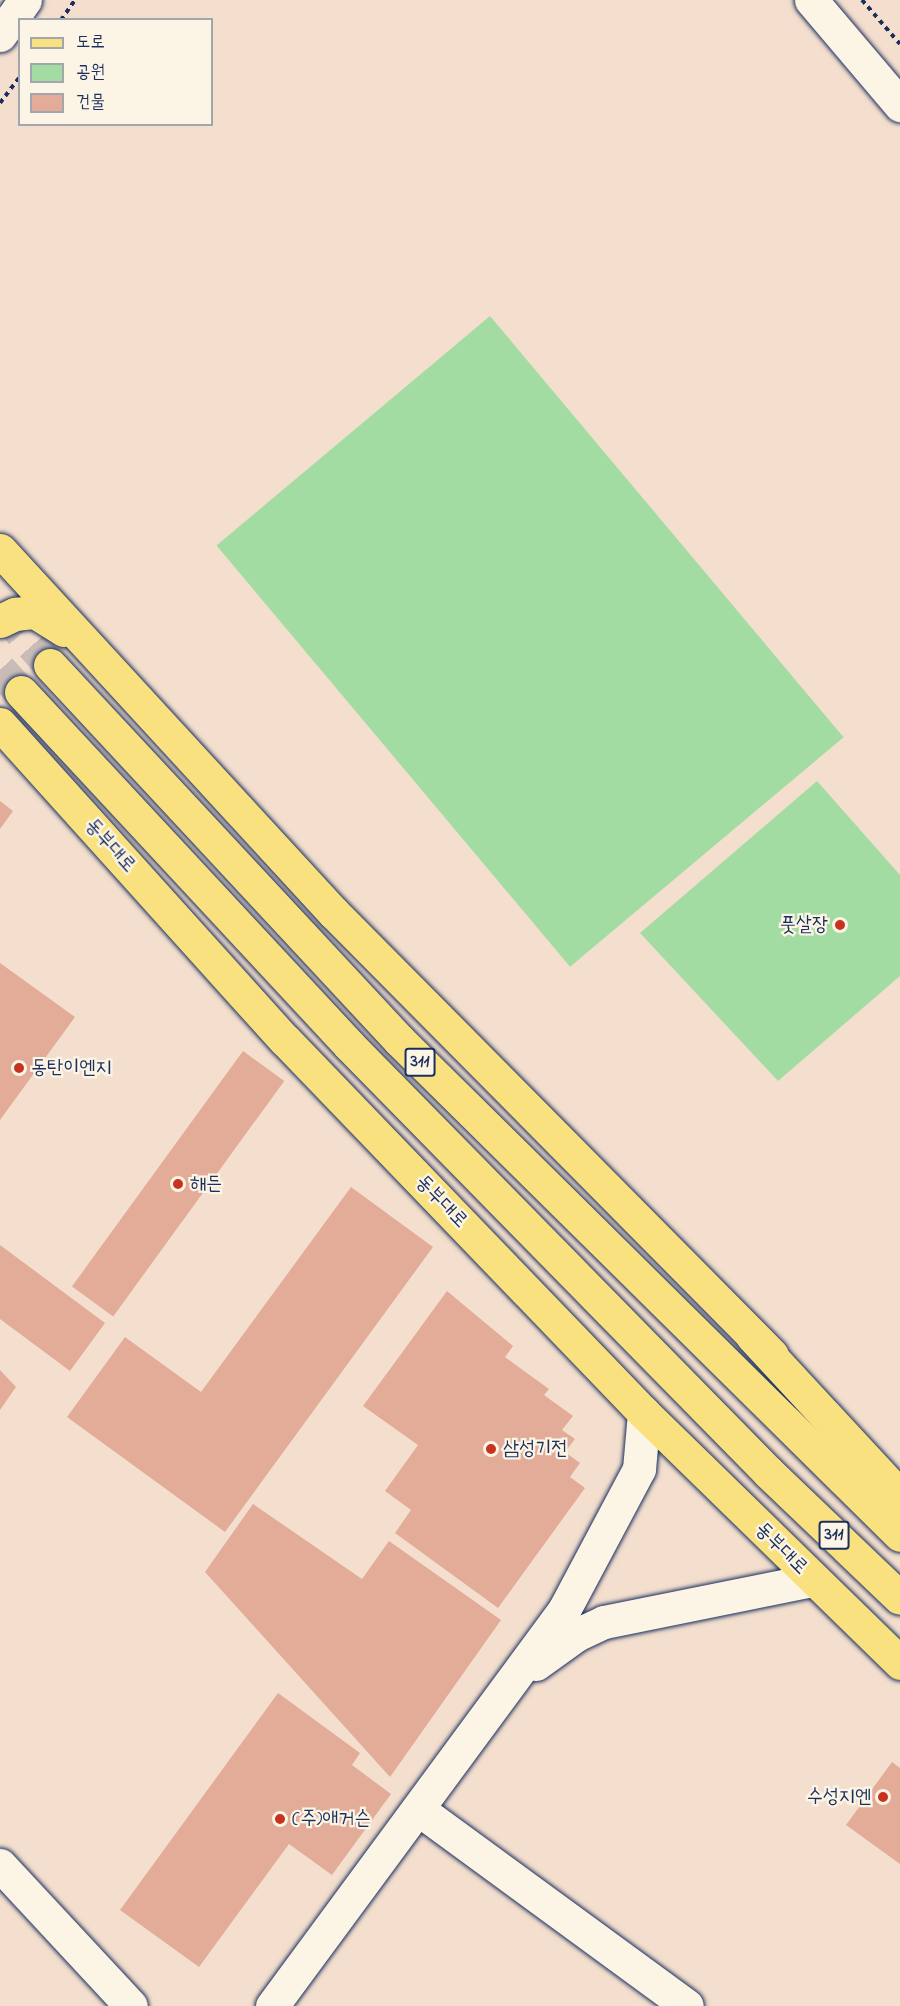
<!DOCTYPE html>
<html>
<head>
<meta charset="utf-8">
<style>
	body { margin:0 }
	#map { position:relative; width:900px; height:2006px; overflow:hidden; background:#f4dfce; font-family:"Indie Flower","Poor Story",sans-serif }
	div>[style] { position:absolute }
	[style*='--x'] { left:calc(var(--x)*1px); top:calc(var(--y)*1px); width:calc(var(--w)*1px); rotate:calc(var(--a)*1deg) }
	.green>* { inset:0; background:#a2dca2; transform-origin:0 0 }
	.building>* { inset:0; background:#e2ac99; transform-origin:0 0 }
	.trunk-tunnel>* { height:33px; margin-top:-16.5px; transform-origin:0; background:repeating-linear-gradient(90deg,#c9bcb8 0 33px,transparent 0 49px) }
	.path>* { height:4px; margin-top:-2px; transform-origin:0; background:repeating-linear-gradient(90deg,#1b2f5e 0 4.5px,transparent 0 9px) }
	.roads { filter:drop-shadow(0 0 2px #1b2f5e) drop-shadow(0 0 2px #1b2f5e) }
	.tertiary>* { height:33px; margin:-16.5px; padding:0 16.5px; transform-origin:16.5px; border-radius:16.5px; background:#fcf5e5 }
	.secondary>* { height:33px; margin:-16.5px; padding:0 16.5px; transform-origin:16.5px; border-radius:16.5px; background:#fcf5e5 }
	.primary>* { height:33px; margin:-16.5px; padding:0 16.5px; transform-origin:16.5px; border-radius:16.5px; background:#fae180 }
	.trunk>* { height:33px; margin:-16.5px; padding:0 16.5px; transform-origin:16.5px; border-radius:16.5px; background:#fae180 }
	.dots>* { width:16px; height:16px; translate:-50% -50%; box-sizing:border-box; border:3px solid #fcf5e5; border-radius:50% }
	span { translate:-50% -50%; white-space:nowrap; text-align:center; line-height:1.15; -webkit-text-stroke:4.5px #fcf5e5; paint-order:stroke }
	.shield-label span { padding:2px 4px; background:#fcf5e5; border:2px solid; border-radius:4px; -webkit-text-stroke-width:0 }
	.shield-label { font-size:18px; color:#1b2f5e; font-weight:700 }
	.street-label { font-size:20px; color:#1b2f5e }
	.poi-label { font-size:20px; color:#1b2f5e }
	.right { translate:-100% -50%; text-align:right }
	.left { translate:0 -50%; text-align:left }
	.legend { position:absolute; left:18px; top:18px; width:195px; height:108px; box-sizing:border-box; background:#fcf5e5; border:2px solid #a2a6af; margin:0; padding:8px 10px; list-style:none; font-size:18px; color:#1b2f5e }
	.legend li { display:flex; align-items:center; gap:12px; height:30px }
	.legend b { width:30px; border:2px solid #a2a6af }
</style>
</head>
<body>
<div id="map">
	<div class="green">
		<i style="left:490px;top:316px;width:550px;height:357px;rotate:50deg"></i>
		<i style="clip-path:polygon(817px 781px,900px 875px,900px 976px,778px 1081px,640px 933px)"></i>
	</div>
	<div class="building">
		<i style="clip-path:polygon(0 801px,13px 811px,0 829px)"></i>
		<i style="clip-path:polygon(0 963px,75px 1017px,0 1120px)"></i>
		<i style="left:243px;top:1051px;width:51px;height:291px;rotate:36deg"></i>
		<i style="clip-path:polygon(351px 1187px,433px 1247px,225px 1532px,67px 1417px,125px 1337px,201px 1392px)"></i>
		<i style="clip-path:polygon(0 1245px,105px 1323px,70px 1371px,0 1319px)"></i>
		<i style="clip-path:polygon(447px 1291px,513px 1346px,505px 1357px,549px 1389px,544px 1395px,573px 1416px,562px 1430px,575px 1439px,565px 1452px,580px 1463px,570px 1477px,585px 1488px,498px 1608px,395px 1533px,411px 1510px,385px 1491px,418px 1445px,363px 1406px)"></i>
		<i style="clip-path:polygon(0 1370px,16px 1387px,0 1410px)"></i>
		<i style="clip-path:polygon(253px 1504px,362px 1579px,389px 1541px,501px 1620px,390px 1777px,205px 1572px)"></i>
		<i style="clip-path:polygon(278px 1693px,360px 1753px,352px 1765px,391px 1794px,332px 1875px,289px 1844px,199px 1967px,120px 1910px)"></i>
		<i style="clip-path:polygon(892px 1762px,900px 1768px,900px 1864px,846px 1825px)"></i>
	</div>
	<div class="trunk-tunnel">
		<i style="--x:0;--y:608;--w:76;--a:48.7"></i>
		<i style="--x:0;--y:669;--w:31;--a:48"></i>
	</div>
	<div class="path">
		<i style="--x:862;--y:0;--w:58;--a:49.2"></i>
		<i style="--x:61;--y:20;--w:24;--a:-55"></i>
		<i style="--x:0;--y:103;--w:34;--a:-53"></i>
	</div>
	<div class="roads">
		<div class="tertiary">
			<i style="--x:811;--y:0;--w:138;--a:49.7"></i>
			<i style="--x:536;--y:1664;--w:49;--a:-35.9"></i>
			<i style="--x:576;--y:1635;--w:31;--a:-25"></i>
			<i style="--x:604;--y:1622;--w:213;--a:-11.4"></i>
			<i style="--x:418;--y:1809;--w:333;--a:36.2"></i>
			<i style="--x:0;--y:1865;--w:192;--a:47.1"></i>
			<i style="--x:272;--y:2006;--w:492;--a:-53.6"></i>
			<i style="--x:564;--y:1610;--w:160;--a:-62"></i>
			<i style="--x:639;--y:1469;--w:56;--a:-84.9"></i>
		</div>
		<div class="secondary">
			<i style="--x:0;--y:35;--w:43;--a:-54.5"></i>
		</div>
		<div class="primary">
			<i style="--x:0;--y:550;--w:493;--a:47.4"></i>
			<i style="--x:334;--y:913;--w:622;--a:45.26"></i>
			<i style="--x:0;--y:621;--w:17;--a:-25"></i>
			<i style="--x:15;--y:614;--w:20;--a:-6"></i>
			<i style="--x:35;--y:612;--w:34;--a:32"></i>
			<i style="--x:0;--y:724;--w:426;--a:48"></i>
			<i style="--x:285;--y:1040;--w:518;--a:46.1"></i>
			<i style="--x:644;--y:1413;--w:358;--a:44.3"></i>
		</div>
		<div class="trunk">
			<i style="--x:50;--y:665;--w:512;--a:47.06"></i>
			<i style="--x:399;--y:1040;--w:704;--a:44.65"></i>
			<i style="--x:21;--y:692;--w:482;--a:47.1"></i>
			<i style="--x:349;--y:1045;--w:598;--a:45.54"></i>
			<i style="--x:768;--y:1472;--w:182;--a:43.7"></i>
			<i style="--x:752;--y:1336;--w:218;--a:47.2"></i>
		</div>
	</div>
	<div class="dots">
		<i style="left:840px;top:925px;background:#c8321e"></i>
		<i style="left:19px;top:1068px;background:#c8321e"></i>
		<i style="left:178px;top:1184px;background:#c8321e"></i>
		<i style="left:491px;top:1449px;background:#c8321e"></i>
		<i style="left:883px;top:1797px;background:#c8321e"></i>
		<i style="left:280px;top:1819px;background:#c8321e"></i>
	</div>
	<div class="shield-label">
		<span style="left:420px;top:1062px">311</span>
		<span style="left:834px;top:1535px">311</span>
	</div>
	<div class="street-label">
		<span style="left:110px;top:846px;rotate:48deg">동부대로</span>
		<span style="left:441px;top:1202px;rotate:46deg">동부대로</span>
		<span style="left:781px;top:1549px;rotate:45deg">동부대로</span>
	</div>
	<div class="poi-label">
		<span class="right" style="left:828px;top:925px">풋살장</span>
		<span class="left" style="left:31px;top:1068px">동탄이엔지</span>
		<span class="left" style="left:190px;top:1184px">해든</span>
		<span class="left" style="left:503px;top:1449px">삼성기전</span>
		<span class="right" style="left:871px;top:1797px">수성지엔</span>
		<span class="left" style="left:292px;top:1819px">(주)애거슨</span>
	</div>
	<ul class="legend">
	<li><b style="height:8px;background:#fae180"></b>도로</li>
	<li><b style="height:16px;background:#a2dca2"></b>공원</li>
	<li><b style="height:16px;background:#e2ac99"></b>건물</li>
	</ul>
</div>
</body>
</html>
